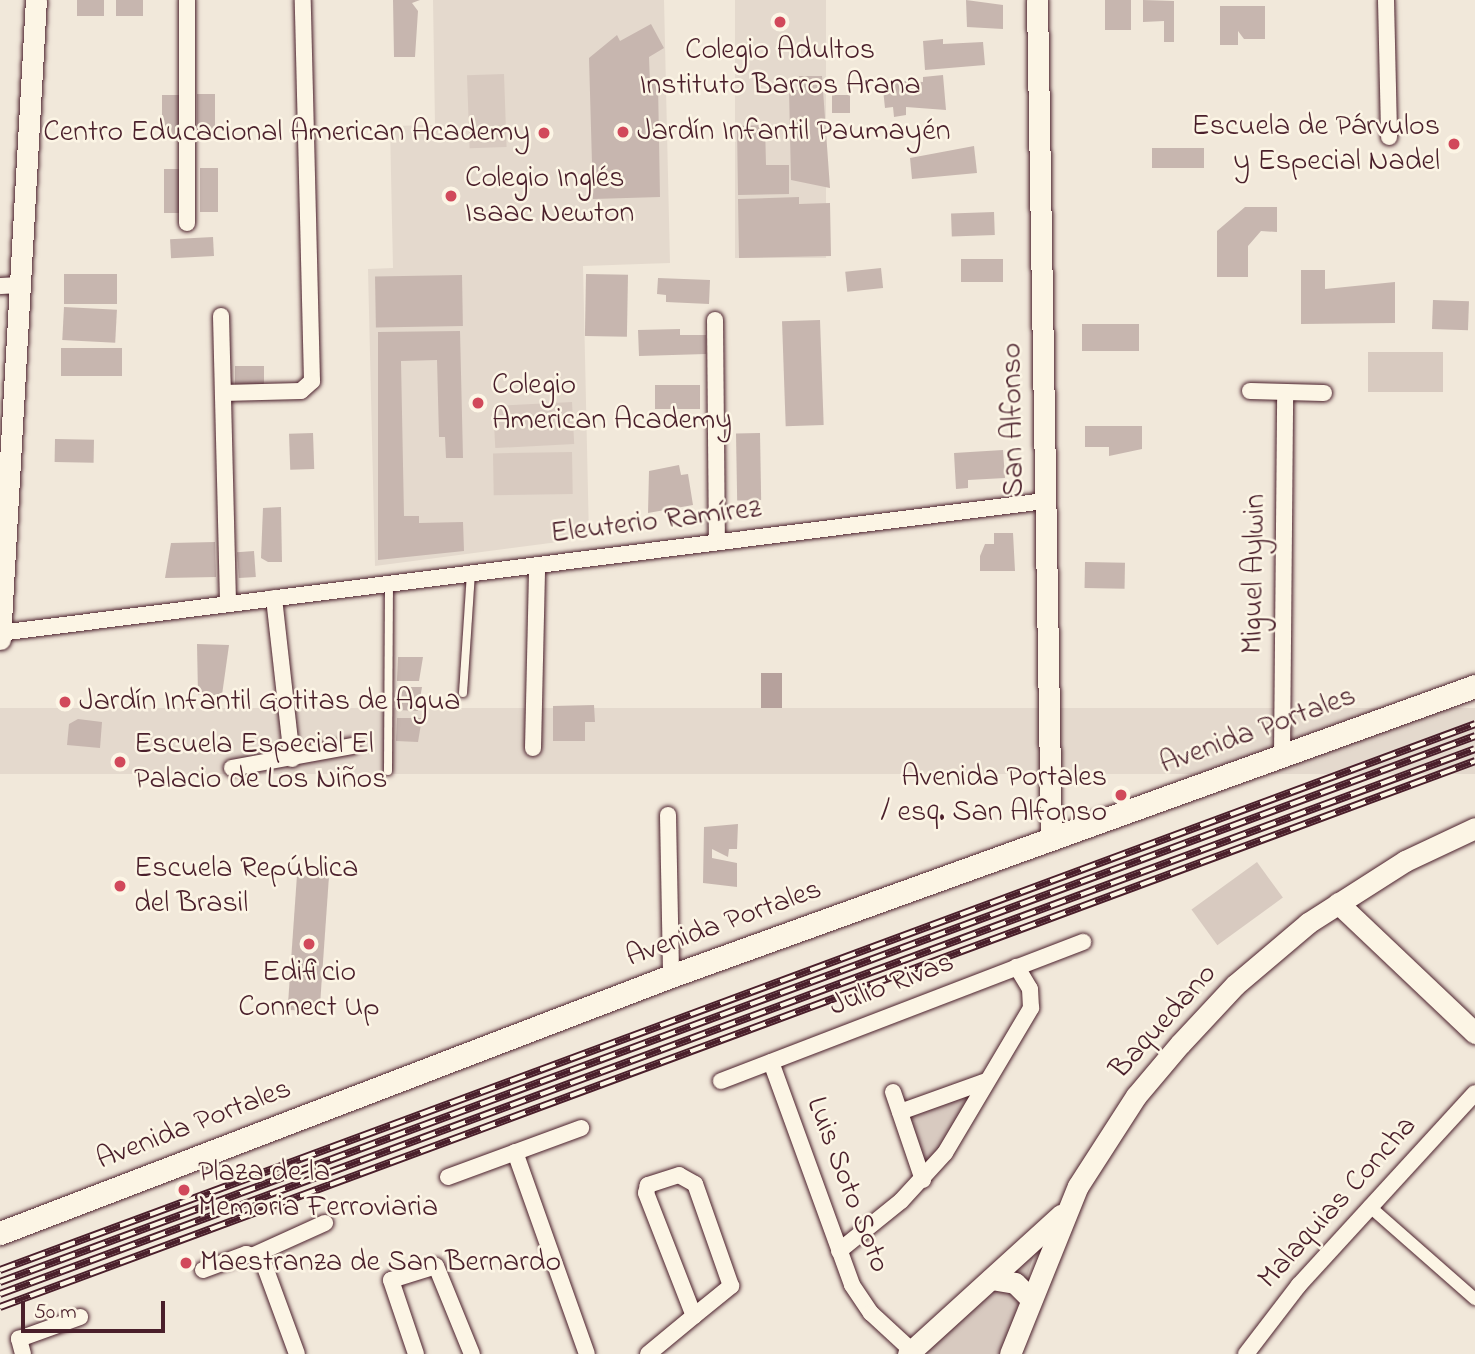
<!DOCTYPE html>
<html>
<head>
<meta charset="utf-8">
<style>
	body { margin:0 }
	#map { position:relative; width:1475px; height:1354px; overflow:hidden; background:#f1e8da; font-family:"Indie Flower",sans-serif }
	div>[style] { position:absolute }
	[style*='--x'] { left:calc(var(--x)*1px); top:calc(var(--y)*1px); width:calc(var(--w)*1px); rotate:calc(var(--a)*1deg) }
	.built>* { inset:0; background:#e4d9cd; transform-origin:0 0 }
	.green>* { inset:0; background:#d8cac0; transform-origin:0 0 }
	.water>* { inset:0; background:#b6a19c; transform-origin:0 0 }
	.building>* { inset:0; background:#c7b6af; transform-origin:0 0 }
	.roads { filter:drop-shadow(0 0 2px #4a1f2b) drop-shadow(0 0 2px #4a1f2b) }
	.service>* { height:8px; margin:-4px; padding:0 4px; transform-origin:4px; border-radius:4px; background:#fcf5e5 }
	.pedestrian>* { height:12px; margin:-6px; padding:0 6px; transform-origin:6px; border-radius:6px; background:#fcf5e5 }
	.minor>* { height:16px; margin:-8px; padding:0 8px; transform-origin:8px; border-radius:8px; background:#fcf5e5 }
	.tertiary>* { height:21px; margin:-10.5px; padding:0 10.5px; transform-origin:10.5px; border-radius:10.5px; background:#fcf5e5 }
	.secondary>* { height:23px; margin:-11.5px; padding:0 11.5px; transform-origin:11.5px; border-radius:11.5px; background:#fcf5e5 }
	.rail>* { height:8px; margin-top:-4px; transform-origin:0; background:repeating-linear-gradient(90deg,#fcf5e5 0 16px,#4a1f2b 0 32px); box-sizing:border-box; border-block:2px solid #4a1f2b }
	.dots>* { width:19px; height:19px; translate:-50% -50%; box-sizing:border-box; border:4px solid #fcf5e5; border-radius:50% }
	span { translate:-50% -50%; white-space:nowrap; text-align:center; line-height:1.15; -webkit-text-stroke:5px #fcf5e5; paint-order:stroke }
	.poi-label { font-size:30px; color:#4a1f2b }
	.right { translate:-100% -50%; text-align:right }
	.left { translate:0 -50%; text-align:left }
	.street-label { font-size:30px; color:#4a1f2b }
	.scale { position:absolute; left:21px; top:1301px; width:144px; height:32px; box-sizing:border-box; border:4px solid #4a1f2b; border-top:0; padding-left:9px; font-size:21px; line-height:24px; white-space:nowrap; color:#4a1f2b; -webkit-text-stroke:5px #fcf5e5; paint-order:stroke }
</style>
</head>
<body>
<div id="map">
	<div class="built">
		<i style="clip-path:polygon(433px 0,664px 0,670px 263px,583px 266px,589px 538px,375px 566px,368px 269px,393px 268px,390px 126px,435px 125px)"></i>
		<i style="left:735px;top:0;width:91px;height:258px"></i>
		<i style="left:1475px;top:708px;width:66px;height:1575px;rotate:90deg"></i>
	</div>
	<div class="green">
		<i style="left:504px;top:74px;width:73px;height:37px;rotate:88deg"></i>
		<i style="left:1443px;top:352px;width:40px;height:75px;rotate:90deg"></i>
		<i style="left:572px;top:402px;width:42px;height:79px;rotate:87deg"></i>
		<i style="left:572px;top:452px;width:42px;height:79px;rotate:89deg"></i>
		<i style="left:1257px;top:862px;width:44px;height:81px;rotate:54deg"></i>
		<i style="clip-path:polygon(976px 1088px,926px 1170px,906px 1115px)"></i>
		<i style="clip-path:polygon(1035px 1251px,1003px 1354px,913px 1354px)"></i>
	</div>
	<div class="water">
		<i style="left:761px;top:673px;width:21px;height:35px"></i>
	</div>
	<div class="building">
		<i style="left:77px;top:0;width:27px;height:16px"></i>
		<i style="left:116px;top:0;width:27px;height:16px"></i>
		<i style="clip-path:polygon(393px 0,420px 0,412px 3px,418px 11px,415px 57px,394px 57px)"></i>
		<i style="clip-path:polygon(966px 0,1003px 5px,1003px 29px,967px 27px)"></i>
		<i style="left:1105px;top:0;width:26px;height:30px"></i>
		<i style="clip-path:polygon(1143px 0,1174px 1px,1174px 42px,1164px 42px,1164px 21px,1143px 22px)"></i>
		<i style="clip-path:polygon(1220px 6px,1265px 6px,1265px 39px,1244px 39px,1238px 31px,1238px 45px,1220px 45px)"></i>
		<i style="clip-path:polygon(651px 24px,664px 48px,649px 57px,650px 84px,658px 83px,660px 197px,593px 199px,589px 58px,617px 35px,620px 41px)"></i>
		<i style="clip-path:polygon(943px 39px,943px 44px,983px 42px,985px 65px,925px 70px,923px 41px)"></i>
		<i style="clip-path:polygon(943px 75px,946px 110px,906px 107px,906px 115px,894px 117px,893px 107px,885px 108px,882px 80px,923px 82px,923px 77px)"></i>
		<i style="clip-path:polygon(799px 76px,822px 76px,830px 188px,791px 180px,789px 90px,799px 90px)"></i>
		<i style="left:197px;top:94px;width:18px;height:44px"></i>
		<i style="left:162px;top:95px;width:18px;height:44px"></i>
		<i style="left:832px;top:95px;width:18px;height:18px"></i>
		<i style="clip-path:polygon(765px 125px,766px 165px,789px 165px,789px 194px,738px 195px,737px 126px)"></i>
		<i style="clip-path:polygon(974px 146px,977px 173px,912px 179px,910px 158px)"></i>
		<i style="left:1152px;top:148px;width:52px;height:20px"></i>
		<i style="left:200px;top:168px;width:18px;height:44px"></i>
		<i style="left:164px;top:169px;width:17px;height:44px"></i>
		<i style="clip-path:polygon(799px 197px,799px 204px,830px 203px,831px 256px,739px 258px,738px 199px)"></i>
		<i style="clip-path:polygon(1245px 207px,1277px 207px,1277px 232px,1261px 231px,1248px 246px,1248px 277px,1217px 277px,1217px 231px)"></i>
		<i style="left:994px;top:212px;width:23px;height:43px;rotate:88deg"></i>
		<i style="left:213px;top:237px;width:19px;height:43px;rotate:87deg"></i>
		<i style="left:1003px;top:259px;width:23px;height:42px;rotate:90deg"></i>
		<i style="left:881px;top:268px;width:20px;height:36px;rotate:84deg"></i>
		<i style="clip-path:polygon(1301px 270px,1325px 270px,1325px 289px,1395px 282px,1395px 323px,1301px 324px)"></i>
		<i style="left:64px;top:274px;width:53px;height:30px"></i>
		<i style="left:586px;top:274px;width:42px;height:62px;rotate:1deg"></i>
		<i style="left:462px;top:275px;width:51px;height:87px;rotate:89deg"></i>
		<i style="clip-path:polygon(658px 278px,710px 280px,709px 304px,666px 302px,666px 295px,657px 294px)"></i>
		<i style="left:1433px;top:300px;width:36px;height:29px;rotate:2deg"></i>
		<i style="left:64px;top:307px;width:53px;height:33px;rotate:3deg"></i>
		<i style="left:820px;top:320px;width:105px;height:38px;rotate:88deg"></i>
		<i style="left:1082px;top:324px;width:57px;height:27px"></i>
		<i style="clip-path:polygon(680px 329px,680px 335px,706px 335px,706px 354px,639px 356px,638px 330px)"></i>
		<i style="clip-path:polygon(460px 331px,463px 458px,446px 458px,445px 437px,439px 437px,437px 360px,401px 361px,404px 516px,419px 516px,419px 523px,463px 522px,464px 551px,378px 560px,378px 332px)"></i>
		<i style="left:61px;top:348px;width:61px;height:28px"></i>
		<i style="left:235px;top:366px;width:29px;height:21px"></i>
		<i style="left:655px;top:385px;width:45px;height:24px"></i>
		<i style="clip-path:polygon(1085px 426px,1142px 426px,1142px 449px,1109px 456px,1109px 447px,1085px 447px)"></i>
		<i style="left:313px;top:433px;width:36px;height:24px;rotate:88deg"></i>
		<i style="left:760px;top:433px;width:67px;height:24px;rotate:89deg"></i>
		<i style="left:55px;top:439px;width:39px;height:23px;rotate:1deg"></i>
		<i style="clip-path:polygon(1003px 450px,1005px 478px,968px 480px,968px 488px,956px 489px,954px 453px)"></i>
		<i style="clip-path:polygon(679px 465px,681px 475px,688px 474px,693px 505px,648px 513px,649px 471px)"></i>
		<i style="clip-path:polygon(281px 507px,282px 562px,268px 562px,261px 558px,263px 508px)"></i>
		<i style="clip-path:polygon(994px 533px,1013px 533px,1015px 571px,980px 571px,980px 556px,985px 544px,994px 544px)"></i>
		<i style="clip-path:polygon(215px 542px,216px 577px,165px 578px,171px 543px)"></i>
		<i style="left:254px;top:551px;width:26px;height:17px;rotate:86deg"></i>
		<i style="left:1085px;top:562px;width:40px;height:26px;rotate:1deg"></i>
		<i style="clip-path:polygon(197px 644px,229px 645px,222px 695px,198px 695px)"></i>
		<i style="clip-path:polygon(398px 657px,423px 657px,419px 681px,397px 681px)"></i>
		<i style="clip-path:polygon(397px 687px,422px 687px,418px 711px,397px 710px)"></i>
		<i style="clip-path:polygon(594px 705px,595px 722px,585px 722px,585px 741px,553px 741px,553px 706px)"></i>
		<i style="clip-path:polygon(397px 718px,422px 718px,418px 742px,396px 741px)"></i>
		<i style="clip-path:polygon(78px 719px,102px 722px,100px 748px,67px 745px,69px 724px)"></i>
		<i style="clip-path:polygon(738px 824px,737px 849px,729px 849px,728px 857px,712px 849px,712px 858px,737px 863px,737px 887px,703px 883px,704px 827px)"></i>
		<i style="left:297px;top:875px;width:32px;height:135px;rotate:4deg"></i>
	</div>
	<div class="roads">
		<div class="service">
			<i style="--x:463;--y:693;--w:120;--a:-86.2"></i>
			<i style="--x:388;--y:771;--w:187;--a:-89.7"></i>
		</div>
		<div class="pedestrian">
			<i style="--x:1369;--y:1206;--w:141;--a:41.3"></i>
		</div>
		<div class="minor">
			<i style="--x:187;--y:0;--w:223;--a:90"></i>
			<i style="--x:1386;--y:0;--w:137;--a:88.7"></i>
			<i style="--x:0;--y:286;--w:20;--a:-3"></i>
			<i style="--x:221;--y:316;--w:288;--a:88.6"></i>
			<i style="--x:715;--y:320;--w:222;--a:89.5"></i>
			<i style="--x:1250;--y:391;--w:74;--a:1.5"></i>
			<i style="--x:223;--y:393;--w:78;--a:-1.5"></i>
			<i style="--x:301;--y:391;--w:15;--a:-42"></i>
			<i style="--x:312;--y:381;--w:381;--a:-91.4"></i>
			<i style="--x:274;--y:598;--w:162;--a:83.6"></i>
			<i style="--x:0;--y:633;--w:1053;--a:-7.2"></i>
			<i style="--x:533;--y:748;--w:183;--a:-88.7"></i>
			<i style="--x:1282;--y:756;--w:364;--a:-89.5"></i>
			<i style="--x:232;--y:768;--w:122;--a:-10.4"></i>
			<i style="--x:668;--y:815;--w:161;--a:88.9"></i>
			<i style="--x:771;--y:1062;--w:237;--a:70"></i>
			<i style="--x:852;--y:1285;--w:34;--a:56"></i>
			<i style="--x:871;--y:1313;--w:56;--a:42.8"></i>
			<i style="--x:721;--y:1081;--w:388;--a:-21"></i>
			<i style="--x:893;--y:1092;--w:93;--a:71.2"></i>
			<i style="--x:900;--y:1112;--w:91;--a:-19.8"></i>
			<i style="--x:515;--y:1152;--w:214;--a:70.4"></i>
			<i style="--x:448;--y:1177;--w:142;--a:-20.2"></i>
			<i style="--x:839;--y:1251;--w:80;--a:-38.9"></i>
			<i style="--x:901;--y:1201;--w:65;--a:-47.5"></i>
			<i style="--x:945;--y:1153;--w:169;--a:-59.3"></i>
			<i style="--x:1031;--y:1008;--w:19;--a:-93"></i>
			<i style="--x:1030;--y:989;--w:26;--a:-121"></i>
			<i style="--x:254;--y:1255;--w:78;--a:-24.3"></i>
			<i style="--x:203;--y:1270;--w:46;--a:-20.4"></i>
			<i style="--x:246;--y:1254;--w:17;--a:17"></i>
			<i style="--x:262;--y:1259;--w:101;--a:69.8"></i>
			<i style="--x:23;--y:1354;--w:16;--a:-105"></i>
			<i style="--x:19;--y:1339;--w:65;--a:-19.8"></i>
			<i style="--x:416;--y:1354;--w:78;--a:-108.7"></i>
			<i style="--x:391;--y:1280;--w:47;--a:-17.3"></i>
			<i style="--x:436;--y:1266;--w:95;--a:67.8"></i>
			<i style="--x:648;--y:1354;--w:60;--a:-39.6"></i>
			<i style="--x:694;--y:1316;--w:48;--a:-39"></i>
			<i style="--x:731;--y:1286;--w:108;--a:-109.4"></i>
			<i style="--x:695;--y:1184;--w:18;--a:-151"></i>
			<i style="--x:679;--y:1175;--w:33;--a:162"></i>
			<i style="--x:648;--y:1185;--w:8;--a:104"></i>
			<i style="--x:646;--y:1193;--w:132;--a:68.7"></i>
			<i style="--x:1246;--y:1354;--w:87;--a:-52.5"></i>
			<i style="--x:1299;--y:1285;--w:260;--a:-47.5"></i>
		</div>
		<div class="tertiary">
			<i style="--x:1037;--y:0;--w:839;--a:89.04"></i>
			<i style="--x:0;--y:639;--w:640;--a:-86.78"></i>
			<i style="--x:1338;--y:903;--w:189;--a:43.5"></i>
			<i style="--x:991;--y:1279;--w:24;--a:9"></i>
			<i style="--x:1015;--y:1283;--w:23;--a:45"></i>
			<i style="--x:908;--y:1354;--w:207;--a:-42.3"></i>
			<i style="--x:1010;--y:1354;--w:181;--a:-68"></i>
			<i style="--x:1078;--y:1186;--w:107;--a:-57.2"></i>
			<i style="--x:1136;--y:1096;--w:68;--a:-49.8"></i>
			<i style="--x:1180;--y:1044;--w:81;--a:-47"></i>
			<i style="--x:1235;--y:985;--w:96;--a:-40.3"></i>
			<i style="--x:1308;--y:923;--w:115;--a:-32.6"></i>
			<i style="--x:1405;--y:861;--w:77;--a:-25.2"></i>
		</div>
		<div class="secondary">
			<i style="--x:0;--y:1233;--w:719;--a:-20.96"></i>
			<i style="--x:671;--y:976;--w:855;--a:-19.83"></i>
		</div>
	</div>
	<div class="rail">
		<i style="--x:0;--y:1270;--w:1573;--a:-20.31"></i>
		<i style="--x:0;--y:1282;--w:1573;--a:-20.31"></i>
		<i style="--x:0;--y:1294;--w:1572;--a:-20.28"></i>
		<i style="--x:0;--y:1307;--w:1573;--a:-20.31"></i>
	</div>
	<div class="dots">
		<i style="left:780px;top:22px;background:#d1495b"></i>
		<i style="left:623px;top:132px;background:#d1495b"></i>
		<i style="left:544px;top:133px;background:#d1495b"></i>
		<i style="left:1454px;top:144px;background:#d1495b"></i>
		<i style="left:451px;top:196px;background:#d1495b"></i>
		<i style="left:478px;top:403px;background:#d1495b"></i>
		<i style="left:65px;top:702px;background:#d1495b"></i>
		<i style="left:120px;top:762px;background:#d1495b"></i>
		<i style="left:1121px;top:795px;background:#d1495b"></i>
		<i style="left:120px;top:886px;background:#d1495b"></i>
		<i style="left:309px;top:944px;background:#d1495b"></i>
		<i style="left:184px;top:1190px;background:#d1495b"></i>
		<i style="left:186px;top:1263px;background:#d1495b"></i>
	</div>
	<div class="poi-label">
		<span style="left:780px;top:68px">Colegio Adultos<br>Instituto Barros Arana</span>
		<span class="right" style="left:1440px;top:144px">Escuela de Párvulos<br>y Especial Nadel</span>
		<span class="left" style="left:637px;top:132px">Jardín Infantil Paumayén</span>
		<span class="right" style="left:530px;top:133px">Centro Educacional American Academy</span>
		<span class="left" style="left:465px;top:196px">Colegio Inglés<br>Isaac Newton</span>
		<span class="left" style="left:492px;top:403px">Colegio<br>American Academy</span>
		<span class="left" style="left:79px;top:702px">Jardín Infantil Gotitas de Agua</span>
		<span class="left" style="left:134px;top:762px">Escuela Especial El<br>Palacio de Los Niños</span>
		<span class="right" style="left:1107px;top:795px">Avenida Portales<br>/ esq. San Alfonso</span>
		<span class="left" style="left:134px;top:886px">Escuela República<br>del Brasil</span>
		<span style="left:309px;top:990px">Edificio<br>Connect Up</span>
		<span class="left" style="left:198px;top:1190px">Plaza de la<br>Memoria Ferroviaria</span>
		<span class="left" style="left:200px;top:1263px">Maestranza de San Bernardo</span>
	</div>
	<div class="street-label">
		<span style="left:1014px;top:420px;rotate:-91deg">San Alfonso</span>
		<span style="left:656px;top:522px;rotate:-7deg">Eleuterio Ramírez</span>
		<span style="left:1255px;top:574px;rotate:-89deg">Miguel Aylwin</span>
		<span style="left:1258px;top:731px;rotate:-20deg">Avenida Portales</span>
		<span style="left:724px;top:924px;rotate:-20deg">Avenida Portales</span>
		<span style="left:892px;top:985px;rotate:-21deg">Julio Rivas</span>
		<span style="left:1164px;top:1022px;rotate:-48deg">Baquedano</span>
		<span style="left:194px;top:1125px;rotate:-21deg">Avenida Portales</span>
		<span style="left:847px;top:1185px;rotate:69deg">Luis Soto Soto</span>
		<span style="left:1338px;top:1203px;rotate:-48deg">Malaquias Concha</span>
	</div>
	<div class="scale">50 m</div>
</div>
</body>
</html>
